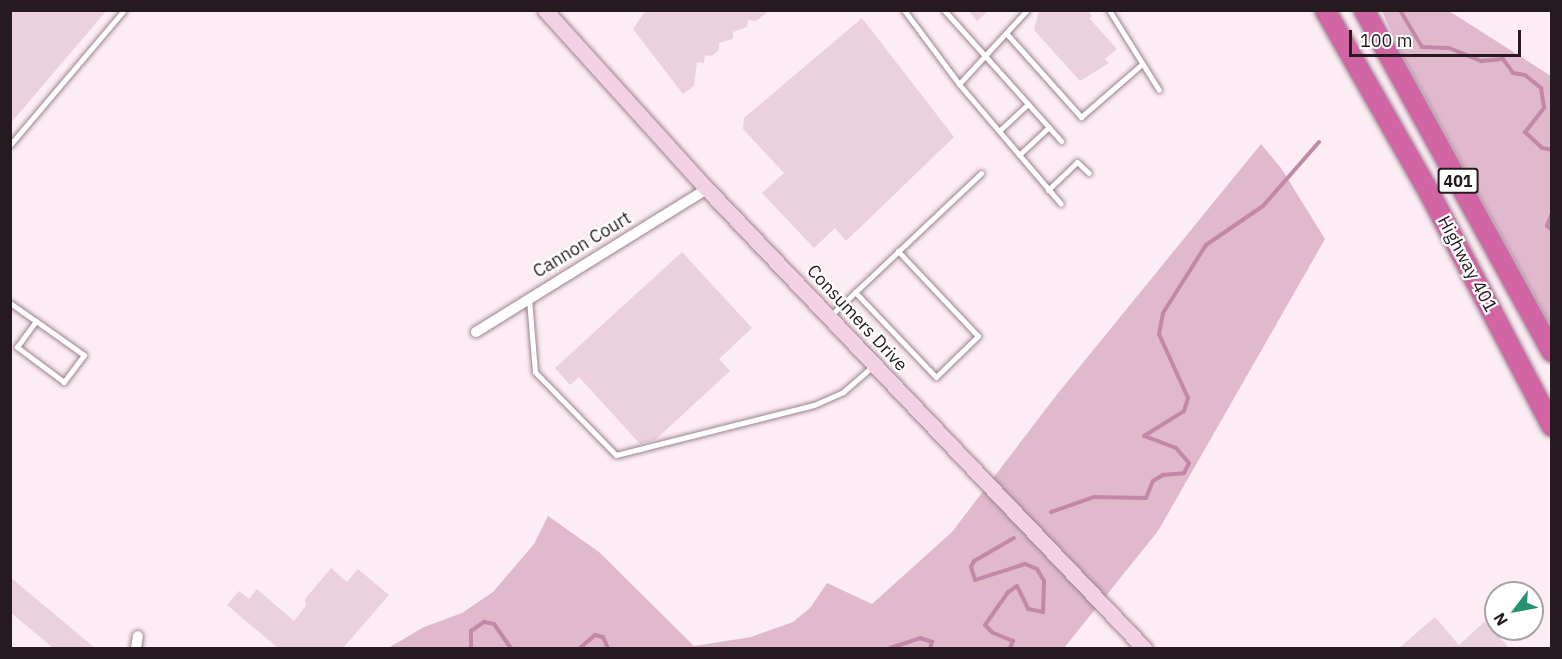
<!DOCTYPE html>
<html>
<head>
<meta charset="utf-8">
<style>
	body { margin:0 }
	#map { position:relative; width:1562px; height:659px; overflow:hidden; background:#fcecf4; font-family:"IBM Plex Sans",sans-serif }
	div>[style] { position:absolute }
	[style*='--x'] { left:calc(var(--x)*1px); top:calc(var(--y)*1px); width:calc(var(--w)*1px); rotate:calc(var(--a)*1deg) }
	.green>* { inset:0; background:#e0b9cc }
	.stream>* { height:4px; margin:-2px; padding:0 2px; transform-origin:2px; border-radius:2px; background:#c388a7 }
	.building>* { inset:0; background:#ebd1de }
	.roads { filter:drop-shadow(0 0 2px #9c838f) drop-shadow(0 0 2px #9c838f) }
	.lane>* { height:5px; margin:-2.5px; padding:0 2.5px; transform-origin:2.5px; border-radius:2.5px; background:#fff }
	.street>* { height:10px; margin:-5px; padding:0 5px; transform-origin:5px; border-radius:5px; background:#fff }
	.secondary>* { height:15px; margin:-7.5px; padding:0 7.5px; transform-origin:7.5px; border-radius:7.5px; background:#f2d1e4 }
	.highway>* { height:20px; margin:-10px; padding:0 10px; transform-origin:10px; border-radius:10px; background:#d266a4 }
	span { translate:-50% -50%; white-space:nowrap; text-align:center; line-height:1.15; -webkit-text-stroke:4.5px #fff; paint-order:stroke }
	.shield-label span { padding:2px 4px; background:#fff; border:2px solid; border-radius:4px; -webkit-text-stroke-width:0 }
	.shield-label { font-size:16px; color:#241a1f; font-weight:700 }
	.street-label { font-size:18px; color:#241a1f }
	.frame { position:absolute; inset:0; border:12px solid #241a1f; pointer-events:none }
	.north { position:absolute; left:1484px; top:581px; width:60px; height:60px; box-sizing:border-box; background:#fff; border:2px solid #a7a3a5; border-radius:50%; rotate:238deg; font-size:16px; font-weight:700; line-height:24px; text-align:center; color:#241a1f }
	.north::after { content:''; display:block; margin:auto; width:21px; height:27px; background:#28916f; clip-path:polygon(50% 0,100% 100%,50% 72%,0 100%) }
	.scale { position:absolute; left:1349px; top:30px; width:172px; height:27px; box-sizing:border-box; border:3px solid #241a1f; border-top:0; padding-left:8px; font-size:18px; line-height:21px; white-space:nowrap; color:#241a1f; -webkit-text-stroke:4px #fff; paint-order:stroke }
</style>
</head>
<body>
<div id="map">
	<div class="green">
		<i style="clip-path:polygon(1382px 11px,1449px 11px,1551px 76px,1551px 326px,1400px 51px)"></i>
		<i style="clip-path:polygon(1261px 144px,1281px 168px,1325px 239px,1158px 531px,1064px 648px,388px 648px,424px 627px,462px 613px,493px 592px,534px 544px,548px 516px,599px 552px,694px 646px,751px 637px,793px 622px,810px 608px,827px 583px,872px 604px,952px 532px,1055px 397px)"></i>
	</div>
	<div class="stream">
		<i style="--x:1400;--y:10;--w:43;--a:59.3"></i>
		<i style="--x:1422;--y:47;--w:27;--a:2"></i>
		<i style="--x:1449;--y:48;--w:35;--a:22"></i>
		<i style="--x:1481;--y:61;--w:22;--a:-5"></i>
		<i style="--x:1503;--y:59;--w:17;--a:54"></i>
		<i style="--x:1513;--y:73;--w:12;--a:9"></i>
		<i style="--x:1525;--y:75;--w:21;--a:39"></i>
		<i style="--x:1541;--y:88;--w:20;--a:81"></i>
		<i style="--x:1544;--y:108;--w:31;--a:128"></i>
		<i style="--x:1525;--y:132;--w:23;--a:43"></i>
		<i style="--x:1542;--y:148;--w:10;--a:11"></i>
		<i style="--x:1552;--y:213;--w:14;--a:111"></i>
		<i style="--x:1547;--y:226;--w:6;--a:39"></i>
		<i style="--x:1051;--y:512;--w:46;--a:-19.2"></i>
		<i style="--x:1094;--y:497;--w:52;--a:1.1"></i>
		<i style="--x:1146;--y:498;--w:18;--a:-68"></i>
		<i style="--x:1153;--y:481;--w:12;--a:-31"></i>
		<i style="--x:1163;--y:475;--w:21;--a:-5"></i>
		<i style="--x:1184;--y:473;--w:11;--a:-63"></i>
		<i style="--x:1189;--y:463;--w:20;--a:-131"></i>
		<i style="--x:1176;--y:448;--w:34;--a:-159"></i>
		<i style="--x:1144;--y:436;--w:47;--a:-32"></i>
		<i style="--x:1184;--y:411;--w:14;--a:-73"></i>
		<i style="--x:1188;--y:398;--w:70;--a:-114.4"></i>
		<i style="--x:1159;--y:334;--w:21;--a:-79"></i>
		<i style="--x:1163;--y:313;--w:80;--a:-57.7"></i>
		<i style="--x:1206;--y:245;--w:69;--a:-34.4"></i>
		<i style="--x:1263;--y:206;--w:85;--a:-48.8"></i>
		<i style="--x:471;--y:648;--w:17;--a:-90"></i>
		<i style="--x:471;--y:631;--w:16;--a:-35"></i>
		<i style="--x:484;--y:622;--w:10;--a:11"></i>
		<i style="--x:494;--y:624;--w:29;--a:55"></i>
		<i style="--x:580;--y:648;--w:20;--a:-41"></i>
		<i style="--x:595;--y:635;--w:8;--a:14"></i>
		<i style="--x:603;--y:637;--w:12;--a:66"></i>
		<i style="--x:890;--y:648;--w:32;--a:-18"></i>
		<i style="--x:920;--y:638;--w:13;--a:18"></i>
		<i style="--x:932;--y:642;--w:6;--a:108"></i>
		<i style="--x:1010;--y:648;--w:8;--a:-67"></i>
		<i style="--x:1013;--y:641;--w:22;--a:-158"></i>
		<i style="--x:993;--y:633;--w:11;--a:-135"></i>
		<i style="--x:985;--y:625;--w:39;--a:-55"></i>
		<i style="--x:1007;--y:593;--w:12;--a:-35"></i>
		<i style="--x:1017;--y:586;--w:25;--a:64"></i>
		<i style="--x:1028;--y:609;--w:15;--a:11"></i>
		<i style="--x:1043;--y:612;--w:31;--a:-88"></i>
		<i style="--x:1044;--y:581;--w:14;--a:-120"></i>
		<i style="--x:1037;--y:569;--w:13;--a:-157"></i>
		<i style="--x:1025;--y:564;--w:52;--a:162.3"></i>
		<i style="--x:975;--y:580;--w:14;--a:-107"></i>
		<i style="--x:971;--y:567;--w:7;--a:-63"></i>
		<i style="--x:974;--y:561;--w:46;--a:-29.9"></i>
	</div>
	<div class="building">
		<i style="clip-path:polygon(10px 10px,107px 10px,10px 124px)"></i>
		<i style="clip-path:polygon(646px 10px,770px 10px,756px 21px,748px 20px,747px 27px,733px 32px,733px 39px,719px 43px,719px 50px,712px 56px,705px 55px,704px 63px,697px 62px,694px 86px,683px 94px,633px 29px)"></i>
		<i style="clip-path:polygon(968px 10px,989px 10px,977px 21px)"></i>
		<i style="clip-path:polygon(1039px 10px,1088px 10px,1092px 16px,1089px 18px,1117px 49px,1105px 59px,1109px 63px,1080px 81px,1034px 30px)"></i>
		<i style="clip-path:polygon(862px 18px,954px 137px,846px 241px,835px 228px,814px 248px,762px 193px,784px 173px,743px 129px,744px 118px)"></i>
		<i style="clip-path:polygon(682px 252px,752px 328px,719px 359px,730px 371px,655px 440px,640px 444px,579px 377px,570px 385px,555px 368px)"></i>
		<i style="clip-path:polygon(331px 568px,347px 582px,358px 569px,389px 595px,343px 648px,278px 648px,227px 605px,239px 591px,249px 599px,257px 589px,294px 621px,306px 606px,305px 599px)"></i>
		<i style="clip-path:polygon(10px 577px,95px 648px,53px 648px,10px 612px)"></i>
		<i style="clip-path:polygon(1435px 617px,1459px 645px,1485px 621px,1509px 648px,1399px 648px)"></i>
	</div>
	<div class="roads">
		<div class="lane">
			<i style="--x:904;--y:10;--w:92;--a:53.4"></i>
			<i style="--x:959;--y:84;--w:100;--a:-47.4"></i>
			<i style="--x:944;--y:10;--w:176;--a:48.2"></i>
			<i style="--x:1109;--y:10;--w:94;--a:58"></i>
			<i style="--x:1006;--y:33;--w:113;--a:48.2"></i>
			<i style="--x:1081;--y:117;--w:81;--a:-41"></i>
			<i style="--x:959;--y:84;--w:157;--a:49.6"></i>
			<i style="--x:999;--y:131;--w:40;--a:-43"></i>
			<i style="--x:10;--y:145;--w:177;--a:-49.8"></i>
			<i style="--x:1019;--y:155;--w:41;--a:-43"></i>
			<i style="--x:1048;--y:190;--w:40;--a:-44"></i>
			<i style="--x:1077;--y:162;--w:16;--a:43"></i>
			<i style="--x:855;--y:292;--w:117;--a:46.4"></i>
			<i style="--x:936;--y:377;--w:59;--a:-44.3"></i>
			<i style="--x:978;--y:336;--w:117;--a:-133.3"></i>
			<i style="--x:529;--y:299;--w:73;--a:85.3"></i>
			<i style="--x:535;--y:372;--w:116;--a:45.7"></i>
			<i style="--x:616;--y:455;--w:204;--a:-14.2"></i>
			<i style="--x:814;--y:405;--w:32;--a:-24"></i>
			<i style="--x:843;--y:392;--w:41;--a:-41.1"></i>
			<i style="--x:10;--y:303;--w:32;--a:35"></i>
			<i style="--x:36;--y:321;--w:59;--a:35.3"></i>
			<i style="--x:84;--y:355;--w:34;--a:127"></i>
			<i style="--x:64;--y:382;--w:59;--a:-143.3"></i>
			<i style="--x:17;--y:347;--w:32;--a:-54"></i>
			<i style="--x:830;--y:316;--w:208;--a:-43.4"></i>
		</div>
		<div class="street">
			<i style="--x:476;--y:332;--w:272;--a:-31.8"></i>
			<i style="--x:136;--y:648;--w:12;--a:-81"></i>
		</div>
		<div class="secondary">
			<i style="--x:545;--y:10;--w:241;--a:47.9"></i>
			<i style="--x:707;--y:189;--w:634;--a:46.41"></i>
		</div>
		<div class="highway">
			<i style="--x:1325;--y:10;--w:214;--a:60.3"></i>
			<i style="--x:1431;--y:196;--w:260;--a:62.3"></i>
			<i style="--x:1364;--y:10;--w:390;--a:61.2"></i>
		</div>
	</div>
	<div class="shield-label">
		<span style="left:1458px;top:181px">401</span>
	</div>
	<div class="street-label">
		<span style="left:582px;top:245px;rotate:-31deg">Cannon Court</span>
		<span style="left:1467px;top:264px;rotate:62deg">Highway 401</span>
		<span style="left:857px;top:318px;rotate:47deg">Consumers Drive</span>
	</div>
	<div class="frame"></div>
	<div class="north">N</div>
	<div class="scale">100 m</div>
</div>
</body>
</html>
